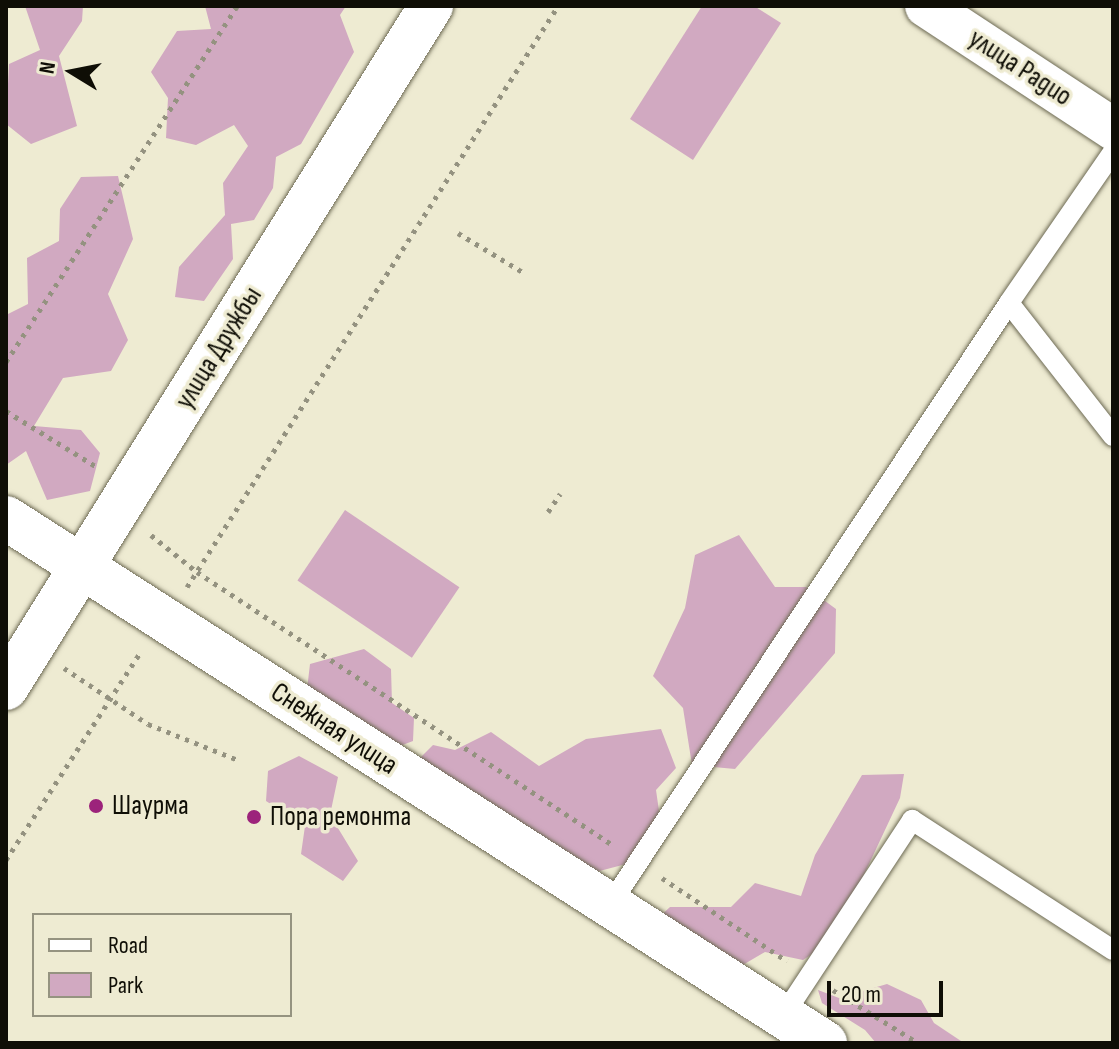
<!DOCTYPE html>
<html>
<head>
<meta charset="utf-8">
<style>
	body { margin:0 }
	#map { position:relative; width:1119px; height:1049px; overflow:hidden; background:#eeebd2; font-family:"Sofia Sans Condensed",sans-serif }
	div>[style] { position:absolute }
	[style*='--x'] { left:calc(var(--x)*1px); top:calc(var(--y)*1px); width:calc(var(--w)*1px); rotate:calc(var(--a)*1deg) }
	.green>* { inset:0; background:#d1a9c1; transform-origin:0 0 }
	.path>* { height:5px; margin-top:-2.5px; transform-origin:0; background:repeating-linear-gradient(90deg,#949280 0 4px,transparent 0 10px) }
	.roads { filter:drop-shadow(0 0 2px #6d6a54) drop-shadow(0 0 2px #6d6a54) }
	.lane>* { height:20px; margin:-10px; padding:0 10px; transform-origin:10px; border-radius:10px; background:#fff }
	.street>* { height:42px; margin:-21px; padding:0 21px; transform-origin:21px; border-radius:21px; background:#fff }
	.secondary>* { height:44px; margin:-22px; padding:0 22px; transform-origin:22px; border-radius:22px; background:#fff }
	.dots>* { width:22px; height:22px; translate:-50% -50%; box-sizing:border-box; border:4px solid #eeebd2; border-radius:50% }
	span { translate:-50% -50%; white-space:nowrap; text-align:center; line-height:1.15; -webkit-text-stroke:7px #eeebd2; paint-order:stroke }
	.street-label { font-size:28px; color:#0f0e06 }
	.poi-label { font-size:28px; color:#0f0e06 }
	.left { translate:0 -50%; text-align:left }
	.frame { position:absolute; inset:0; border:8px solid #0f0e06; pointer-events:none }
	.legend { position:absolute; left:32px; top:913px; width:260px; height:104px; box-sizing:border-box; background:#eeebd2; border:2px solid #959380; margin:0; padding:10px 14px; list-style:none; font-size:24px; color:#0f0e06 }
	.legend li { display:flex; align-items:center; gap:16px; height:40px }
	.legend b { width:40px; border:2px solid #959380 }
	.north { position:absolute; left:32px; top:32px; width:80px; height:80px; -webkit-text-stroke:6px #eeebd2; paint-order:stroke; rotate:280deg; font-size:22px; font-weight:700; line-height:32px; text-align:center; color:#0f0e06 }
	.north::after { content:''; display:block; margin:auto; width:28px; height:36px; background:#0f0e06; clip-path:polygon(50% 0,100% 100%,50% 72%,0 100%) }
	.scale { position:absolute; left:827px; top:981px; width:116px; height:36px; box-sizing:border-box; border:4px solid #0f0e06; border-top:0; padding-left:10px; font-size:24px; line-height:28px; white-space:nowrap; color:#0f0e06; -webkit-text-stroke:6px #eeebd2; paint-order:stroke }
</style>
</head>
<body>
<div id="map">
	<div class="green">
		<i style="clip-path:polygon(25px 6px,83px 6px,82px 21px,59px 56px,77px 126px,31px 144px,6px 124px,9px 64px,40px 50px)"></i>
		<i style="clip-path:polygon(205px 6px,346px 6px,340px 15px,354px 52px,301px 144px,276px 157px,273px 188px,254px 220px,231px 224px,233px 259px,204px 301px,175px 297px,179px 267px,225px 215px,223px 183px,248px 146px,234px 125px,196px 145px,166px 138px,168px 98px,151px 72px,177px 31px,211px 29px)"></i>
		<i style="clip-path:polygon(702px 6px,754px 6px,781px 23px,693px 160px,630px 119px)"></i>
		<i style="clip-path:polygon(118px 176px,133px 239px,108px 294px,128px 340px,111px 371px,63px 378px,34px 426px,81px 430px,100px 453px,90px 491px,47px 500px,26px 451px,6px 465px,6px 315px,28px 304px,27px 258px,59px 241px,60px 209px,81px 177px)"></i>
		<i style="left:345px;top:510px;width:138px;height:85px;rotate:34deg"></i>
		<i style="clip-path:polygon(739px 535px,775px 587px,806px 587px,836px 609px,835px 653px,735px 769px,692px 765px,683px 708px,653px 676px,685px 608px,695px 555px)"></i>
		<i style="clip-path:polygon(364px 649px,391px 669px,392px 703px,414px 718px,413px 741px,387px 751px,306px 698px,310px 664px)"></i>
		<i style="clip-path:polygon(661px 729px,676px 768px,656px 790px,660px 818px,630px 863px,588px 874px,417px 761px,433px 745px,455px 750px,491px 732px,539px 766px,586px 739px)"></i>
		<i style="clip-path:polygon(299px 756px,338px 777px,330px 815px,358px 861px,343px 881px,301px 854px,305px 826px,266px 801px,268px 771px)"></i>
		<i style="clip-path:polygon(904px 774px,900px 798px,861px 881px,853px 927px,803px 960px,765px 952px,741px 966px,654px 922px,670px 907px,731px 907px,755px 883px,801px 896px,815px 855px,862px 775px)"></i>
		<i style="clip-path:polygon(887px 984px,921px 1000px,934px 1023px,964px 1043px,876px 1043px,865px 1030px,822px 1003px,818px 990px,839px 998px)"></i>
	</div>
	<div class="path">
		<i style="--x:458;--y:233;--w:79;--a:31.1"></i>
		<i style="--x:6;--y:362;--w:424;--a:-57"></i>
		<i style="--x:6;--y:411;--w:107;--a:31.6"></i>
		<i style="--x:548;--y:512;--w:22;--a:-56"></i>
		<i style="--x:151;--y:535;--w:59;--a:38.8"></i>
		<i style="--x:197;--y:572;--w:499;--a:33.3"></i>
		<i style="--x:187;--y:587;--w:689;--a:-57.44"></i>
		<i style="--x:64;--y:668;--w:101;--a:33.7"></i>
		<i style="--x:148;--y:724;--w:97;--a:21.8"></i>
		<i style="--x:6;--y:860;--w:247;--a:-57.1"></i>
		<i style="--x:662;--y:878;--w:150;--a:33.6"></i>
		<i style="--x:833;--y:990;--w:100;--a:31.9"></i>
	</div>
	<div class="roads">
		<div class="lane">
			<i style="--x:1113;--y:152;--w:183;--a:124.6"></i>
			<i style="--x:1009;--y:303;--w:169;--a:52"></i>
			<i style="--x:609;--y:906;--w:724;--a:-56.44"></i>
			<i style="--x:783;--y:1016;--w:235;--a:-56.6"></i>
			<i style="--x:912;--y:820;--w:239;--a:32.9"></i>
		</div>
		<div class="street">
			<i style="--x:926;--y:6;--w:224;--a:33.3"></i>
		</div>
		<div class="secondary">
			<i style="--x:6;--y:518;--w:973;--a:32.66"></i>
			<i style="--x:6;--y:688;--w:804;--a:-58.07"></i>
		</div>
	</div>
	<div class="dots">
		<i style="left:96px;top:806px;background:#9c237b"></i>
		<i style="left:254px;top:817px;background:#9c237b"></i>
	</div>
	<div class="street-label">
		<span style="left:1020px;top:68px;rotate:33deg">улица Радио</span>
		<span style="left:219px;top:348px;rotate:-58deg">улица Дружбы</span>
		<span style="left:334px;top:729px;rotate:33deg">Снежная улица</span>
	</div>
	<div class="poi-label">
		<span class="left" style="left:112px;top:806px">Шаурма</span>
		<span class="left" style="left:270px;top:817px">Пора ремонта</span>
	</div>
	<div class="frame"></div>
	<ul class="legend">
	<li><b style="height:10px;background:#fff"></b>Road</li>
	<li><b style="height:22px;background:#d1a9c1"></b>Park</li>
	</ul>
	<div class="north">N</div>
	<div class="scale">20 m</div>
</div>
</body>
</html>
